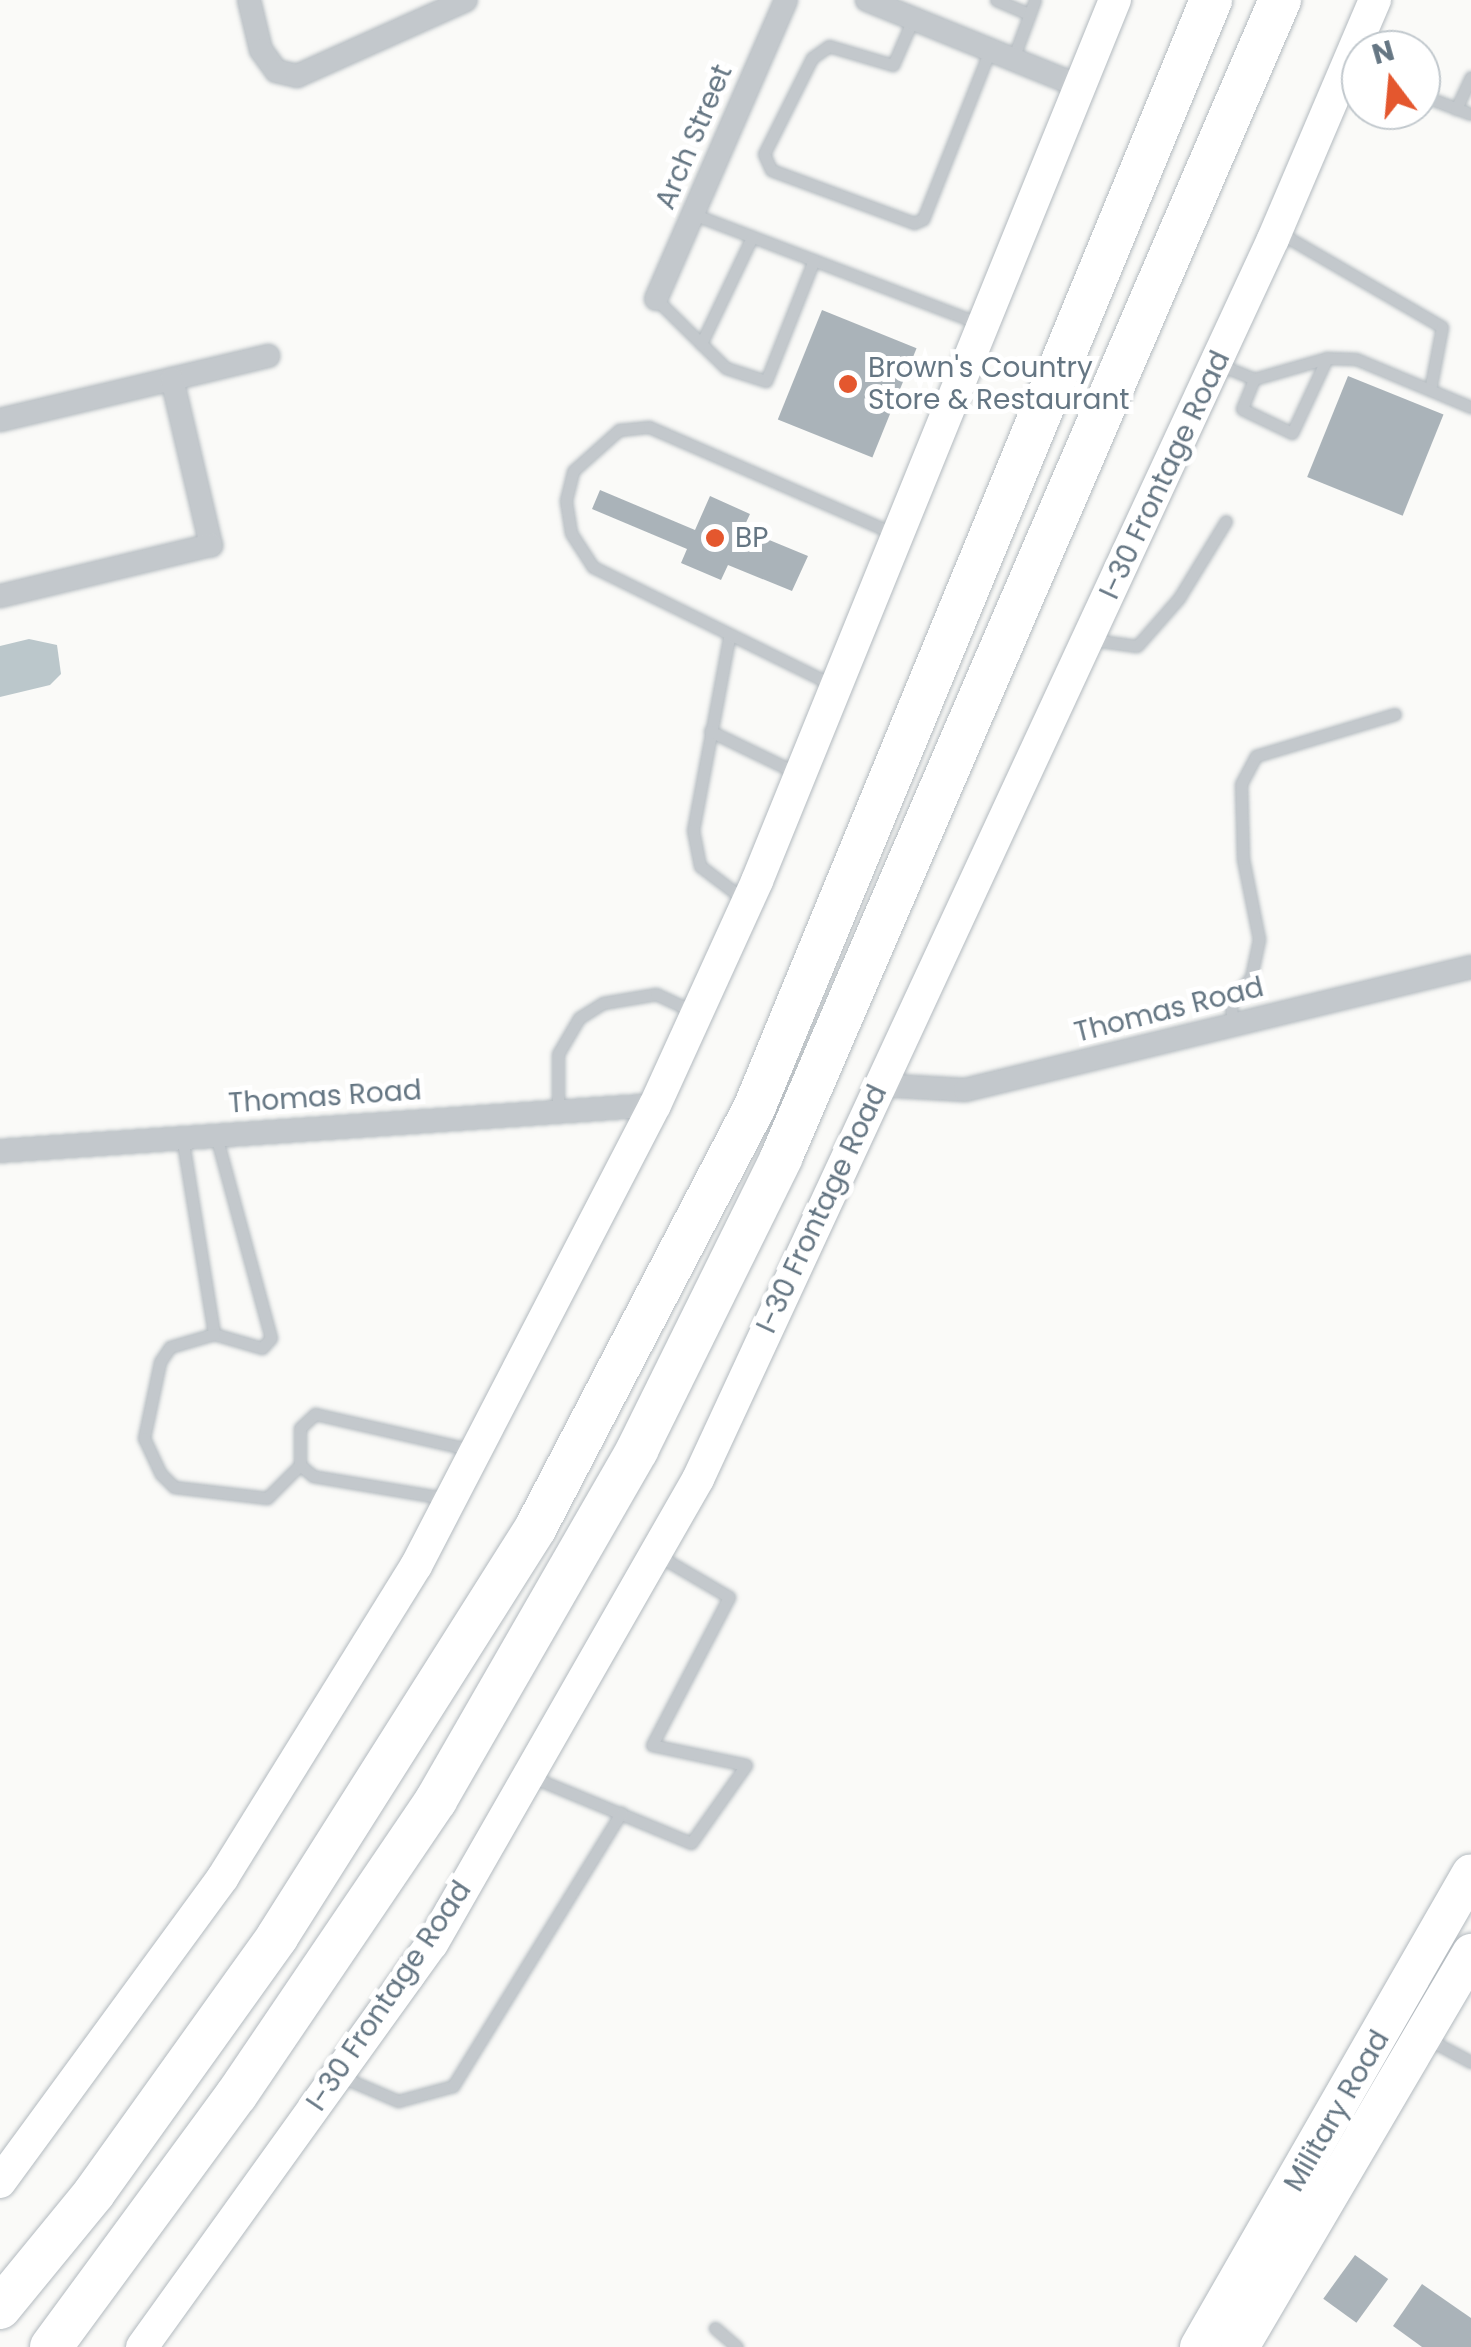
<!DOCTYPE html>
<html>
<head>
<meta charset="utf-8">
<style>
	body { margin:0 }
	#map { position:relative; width:1471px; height:2347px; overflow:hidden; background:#fafaf8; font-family:Poppins,sans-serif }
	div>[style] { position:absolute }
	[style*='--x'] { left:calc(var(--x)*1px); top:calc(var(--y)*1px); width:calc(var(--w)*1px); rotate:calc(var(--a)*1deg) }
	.water>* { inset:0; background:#bbc7cb }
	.building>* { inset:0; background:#aab3b9; transform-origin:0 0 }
	.roads { filter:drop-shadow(0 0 2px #b3babf) drop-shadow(0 0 2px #b3babf) }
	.lane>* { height:11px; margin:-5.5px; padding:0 5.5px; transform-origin:5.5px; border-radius:5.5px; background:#c3c8cc }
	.street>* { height:22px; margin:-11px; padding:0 11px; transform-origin:11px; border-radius:11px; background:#c3c8cc }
	.secondary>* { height:32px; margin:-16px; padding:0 16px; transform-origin:16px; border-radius:16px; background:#fff }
	.primary>* { height:38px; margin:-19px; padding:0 19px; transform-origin:19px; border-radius:19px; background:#fff }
	.highway>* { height:42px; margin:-21px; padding:0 21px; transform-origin:21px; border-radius:21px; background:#fff }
	.dots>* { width:28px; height:28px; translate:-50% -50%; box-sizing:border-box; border:5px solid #fff; border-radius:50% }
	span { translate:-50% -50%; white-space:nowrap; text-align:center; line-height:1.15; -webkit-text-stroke:10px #fff; paint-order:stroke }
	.street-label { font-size:28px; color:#657683 }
	.poi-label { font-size:28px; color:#657683 }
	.left { translate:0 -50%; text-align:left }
	.north { position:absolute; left:1341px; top:30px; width:100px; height:100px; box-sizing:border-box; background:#fff; border:2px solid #c1c8cd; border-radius:50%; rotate:344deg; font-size:28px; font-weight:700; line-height:40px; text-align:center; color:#657683 }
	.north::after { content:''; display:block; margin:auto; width:35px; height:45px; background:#e4572e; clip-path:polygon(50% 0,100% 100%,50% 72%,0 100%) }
</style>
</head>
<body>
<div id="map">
	<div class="water">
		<i style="clip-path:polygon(29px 639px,57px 645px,61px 674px,50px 685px,0 697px,0 646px)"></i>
	</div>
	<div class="building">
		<i style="left:822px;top:310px;width:102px;height:118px;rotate:22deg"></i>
		<i style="left:1348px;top:376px;width:103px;height:109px;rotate:22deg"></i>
		<i style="clip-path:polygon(600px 490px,695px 530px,710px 496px,750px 514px,743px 529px,808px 556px,792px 591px,728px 565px,721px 580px,681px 563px,687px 549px,592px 509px)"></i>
		<i style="left:1355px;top:2255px;width:41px;height:54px;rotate:36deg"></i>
		<i style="clip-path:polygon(1422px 2284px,1471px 2318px,1471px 2347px,1422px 2347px,1393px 2326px)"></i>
	</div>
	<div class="roads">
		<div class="lane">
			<i style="--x:996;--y:0;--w:36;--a:23"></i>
			<i style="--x:913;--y:19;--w:50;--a:113.5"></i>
			<i style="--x:893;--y:65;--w:67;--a:-163.5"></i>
			<i style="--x:829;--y:46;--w:21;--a:145"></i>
			<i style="--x:812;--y:58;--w:107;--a:116.6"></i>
			<i style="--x:764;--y:154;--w:17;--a:66"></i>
			<i style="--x:771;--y:170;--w:153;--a:20.3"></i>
			<i style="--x:914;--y:223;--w:10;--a:-24"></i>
			<i style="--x:923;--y:219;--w:182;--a:-68.4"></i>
			<i style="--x:1013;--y:59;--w:63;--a:-69.6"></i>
			<i style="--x:1421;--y:95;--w:53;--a:20.8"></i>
			<i style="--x:1456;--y:109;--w:35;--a:-65"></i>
			<i style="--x:693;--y:214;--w:306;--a:20.9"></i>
			<i style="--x:1280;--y:233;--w:187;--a:30.1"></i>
			<i style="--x:1442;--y:327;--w:64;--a:100.8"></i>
			<i style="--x:656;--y:299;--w:98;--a:44.6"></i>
			<i style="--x:726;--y:368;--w:42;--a:18"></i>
			<i style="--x:766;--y:381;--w:130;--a:-68.4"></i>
			<i style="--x:701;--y:344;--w:119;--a:-64.5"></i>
			<i style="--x:1220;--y:365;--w:37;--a:22"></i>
			<i style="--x:1254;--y:379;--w:76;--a:-16"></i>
			<i style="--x:1327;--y:358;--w:29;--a:2"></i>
			<i style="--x:1356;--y:359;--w:125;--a:22.7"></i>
			<i style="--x:1254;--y:379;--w:32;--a:112"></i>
			<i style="--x:1242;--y:409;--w:55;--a:25.6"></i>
			<i style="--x:1292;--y:433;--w:83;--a:-65"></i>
			<i style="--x:729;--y:638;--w:195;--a:100.6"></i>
			<i style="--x:693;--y:830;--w:37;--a:79"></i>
			<i style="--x:700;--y:866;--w:58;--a:37.3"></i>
			<i style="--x:1093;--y:640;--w:44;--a:7.8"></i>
			<i style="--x:1137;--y:646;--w:64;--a:-48.8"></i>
			<i style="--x:1179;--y:598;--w:90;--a:-58.6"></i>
			<i style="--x:835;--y:686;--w:270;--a:-153.8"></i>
			<i style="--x:593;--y:567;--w:40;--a:-122.9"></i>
			<i style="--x:571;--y:533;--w:33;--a:-99"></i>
			<i style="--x:566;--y:500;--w:30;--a:-76"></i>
			<i style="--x:573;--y:471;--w:62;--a:-41.7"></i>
			<i style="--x:619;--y:430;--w:30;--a:-6"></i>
			<i style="--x:649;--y:427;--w:266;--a:23.5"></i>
			<i style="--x:710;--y:731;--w:97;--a:25.8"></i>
			<i style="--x:1234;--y:1025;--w:22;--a:-100"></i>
			<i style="--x:1230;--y:1003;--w:33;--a:-51"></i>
			<i style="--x:1251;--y:977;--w:39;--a:-78"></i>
			<i style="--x:1259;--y:939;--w:82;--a:-101.3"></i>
			<i style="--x:1243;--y:859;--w:75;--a:-91.5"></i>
			<i style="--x:1241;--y:784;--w:32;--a:-62"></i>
			<i style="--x:1256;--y:756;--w:145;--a:-16.8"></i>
			<i style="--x:558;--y:1111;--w:57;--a:-90"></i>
			<i style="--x:558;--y:1054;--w:42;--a:-59.7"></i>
			<i style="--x:579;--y:1018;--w:28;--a:-32"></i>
			<i style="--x:603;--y:1003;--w:54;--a:-9.6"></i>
			<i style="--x:656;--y:994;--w:40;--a:25"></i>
			<i style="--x:182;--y:1136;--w:201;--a:80.8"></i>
			<i style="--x:214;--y:1334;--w:50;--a:16.3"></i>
			<i style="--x:262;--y:1348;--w:13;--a:-48"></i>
			<i style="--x:271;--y:1338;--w:210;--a:-105.2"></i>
			<i style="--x:214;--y:1334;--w:46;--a:163.5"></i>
			<i style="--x:170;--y:1347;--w:18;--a:124"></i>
			<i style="--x:160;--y:1362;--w:78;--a:101.9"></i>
			<i style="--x:144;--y:1438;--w:40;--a:65"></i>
			<i style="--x:161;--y:1474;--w:18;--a:45"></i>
			<i style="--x:174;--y:1487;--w:94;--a:6.7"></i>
			<i style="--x:267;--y:1498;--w:47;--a:-45"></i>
			<i style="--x:450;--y:1499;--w:139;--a:-170.5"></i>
			<i style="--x:313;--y:1476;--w:17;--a:-140"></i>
			<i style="--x:300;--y:1465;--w:37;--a:-90"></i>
			<i style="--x:300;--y:1428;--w:21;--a:-43"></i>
			<i style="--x:315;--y:1414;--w:161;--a:12.9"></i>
			<i style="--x:532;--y:1777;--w:172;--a:22.5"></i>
			<i style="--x:691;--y:1843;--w:95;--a:-54.8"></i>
			<i style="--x:746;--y:1765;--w:96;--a:-168"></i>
			<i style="--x:652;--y:1745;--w:167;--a:-62.5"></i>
			<i style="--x:729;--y:1597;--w:81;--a:-149.6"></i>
			<i style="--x:1428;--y:2039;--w:49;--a:28.1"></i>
			<i style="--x:342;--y:2077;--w:61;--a:23.2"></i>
			<i style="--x:398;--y:2101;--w:57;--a:-15.3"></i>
			<i style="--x:453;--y:2086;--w:321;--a:-58.4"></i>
			<i style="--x:715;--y:2328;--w:29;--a:41"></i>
		</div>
		<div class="street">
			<i style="--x:249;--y:0;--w:51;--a:76.5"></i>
			<i style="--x:261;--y:50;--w:26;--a:54"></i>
			<i style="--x:276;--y:71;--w:22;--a:13"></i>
			<i style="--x:297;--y:76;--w:185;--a:-24.2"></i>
			<i style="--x:867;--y:0;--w:229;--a:22.1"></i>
			<i style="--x:656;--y:299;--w:326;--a:-66.5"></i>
			<i style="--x:172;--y:379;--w:99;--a:-13.5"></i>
			<i style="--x:0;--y:420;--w:177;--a:-13.4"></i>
			<i style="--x:172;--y:379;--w:171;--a:76.8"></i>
			<i style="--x:211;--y:545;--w:217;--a:166.4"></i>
			<i style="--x:879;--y:1085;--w:86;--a:3.3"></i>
			<i style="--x:965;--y:1090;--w:521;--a:-13.66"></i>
			<i style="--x:0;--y:1151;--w:657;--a:-4.02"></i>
		</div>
		<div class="secondary">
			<i style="--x:0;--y:2182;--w:378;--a:-53.8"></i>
			<i style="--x:223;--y:1877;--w:366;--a:-58.2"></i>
			<i style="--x:416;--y:1566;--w:519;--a:-62.6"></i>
			<i style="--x:655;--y:1105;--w:246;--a:-65.5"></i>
			<i style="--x:757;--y:881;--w:951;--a:-67.89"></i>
			<i style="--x:142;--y:2347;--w:496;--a:-54.3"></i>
			<i style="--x:432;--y:1944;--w:536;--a:-60.23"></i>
			<i style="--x:698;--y:1479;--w:1367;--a:-65.12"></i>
			<i style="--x:1273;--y:239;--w:260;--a:-66.9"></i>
		</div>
		<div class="primary">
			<i style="--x:1199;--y:2347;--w:546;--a:-60.15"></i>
			<i style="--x:1240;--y:2347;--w:457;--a:-59.6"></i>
		</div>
		<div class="highway">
			<i style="--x:0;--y:2308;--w:149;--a:-50.7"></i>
			<i style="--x:94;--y:2193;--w:315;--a:-54.4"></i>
			<i style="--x:277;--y:1937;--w:485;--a:-57.7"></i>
			<i style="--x:536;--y:1527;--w:475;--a:-62.5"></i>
			<i style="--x:755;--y:1106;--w:1196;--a:-67.59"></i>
			<i style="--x:51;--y:2347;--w:314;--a:-53.7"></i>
			<i style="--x:237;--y:2094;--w:355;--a:-55.9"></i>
			<i style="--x:436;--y:1800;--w:404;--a:-60.1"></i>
			<i style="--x:637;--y:1450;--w:326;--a:-63.7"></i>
			<i style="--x:781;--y:1158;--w:1261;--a:-66.69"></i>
		</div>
	</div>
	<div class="dots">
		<i style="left:848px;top:384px;background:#e4572e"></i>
		<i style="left:715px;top:538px;background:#e4572e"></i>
	</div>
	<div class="street-label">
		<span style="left:694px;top:137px;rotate:-67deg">Arch Street</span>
		<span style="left:1165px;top:475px;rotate:-65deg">I-30 Frontage Road</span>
		<span style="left:1169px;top:1010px;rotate:-14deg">Thomas Road</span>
		<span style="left:325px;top:1097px;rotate:-4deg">Thomas Road</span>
		<span style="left:822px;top:1209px;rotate:-65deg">I-30 Frontage Road</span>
		<span style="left:389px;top:1996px;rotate:-56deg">I-30 Frontage Road</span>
		<span style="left:1337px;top:2111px;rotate:-60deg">Military Road</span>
	</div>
	<div class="poi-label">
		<span class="left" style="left:868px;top:384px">Brown's Country<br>Store &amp; Restaurant</span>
		<span class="left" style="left:735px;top:538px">BP</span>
	</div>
	<div class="north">N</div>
</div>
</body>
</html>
